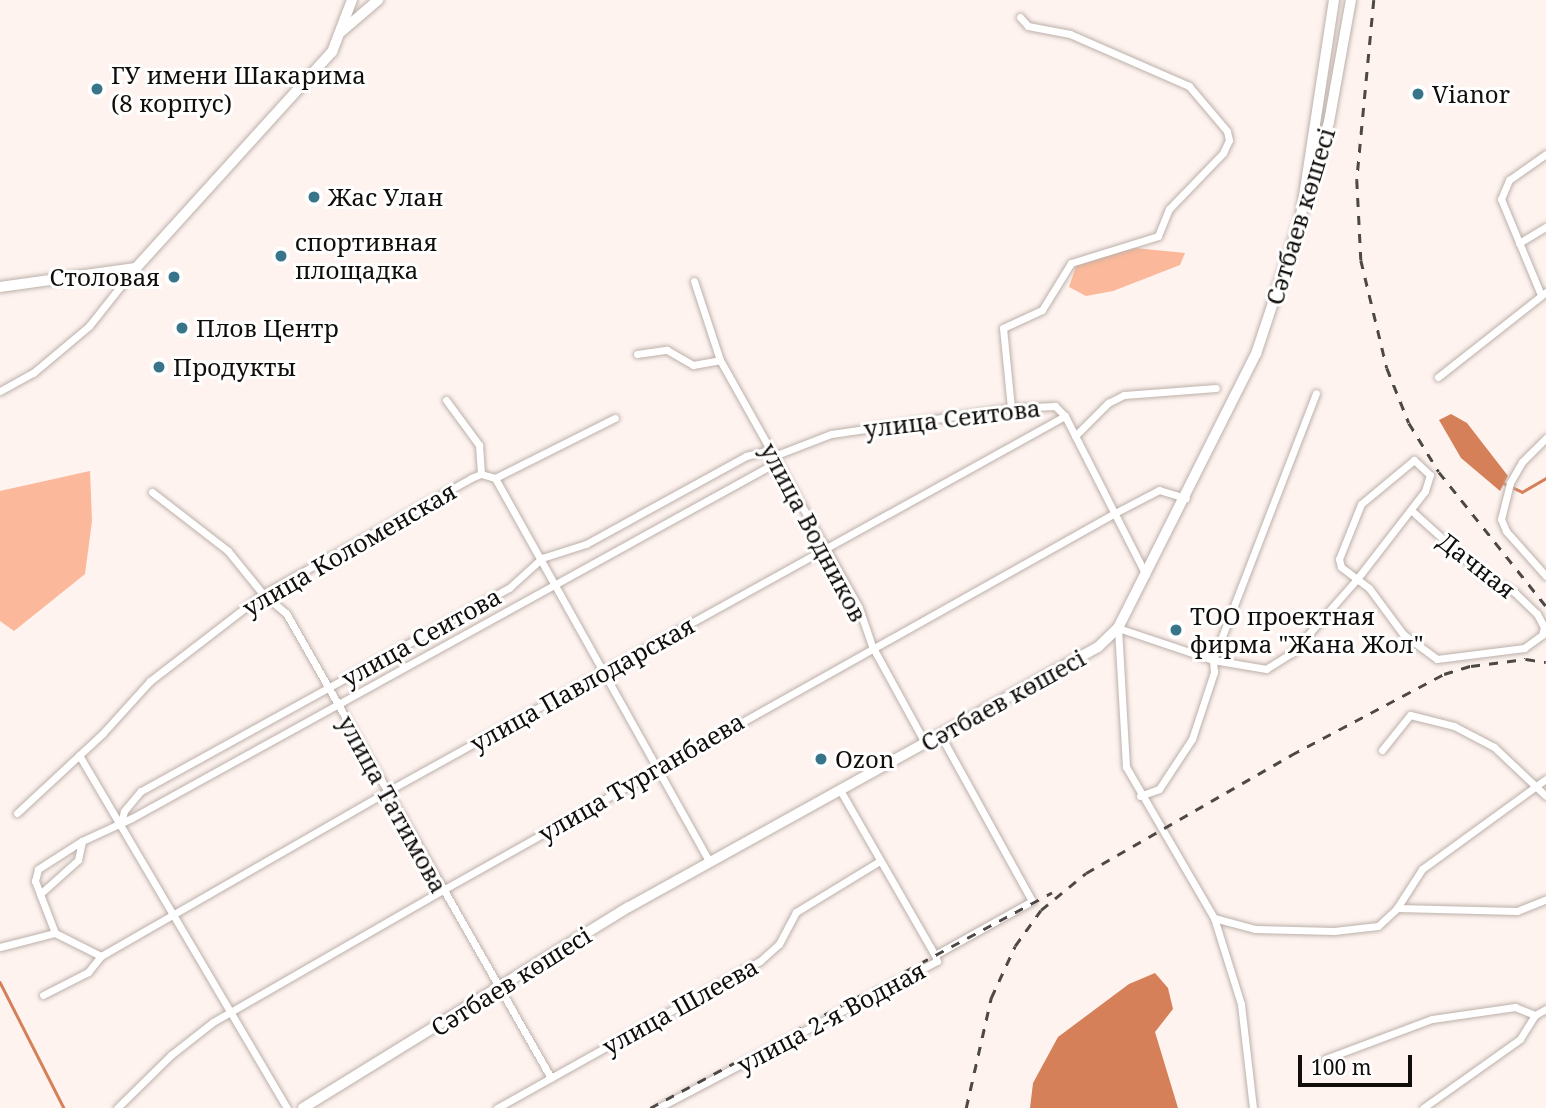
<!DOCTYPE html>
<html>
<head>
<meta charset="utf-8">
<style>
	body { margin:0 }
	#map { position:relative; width:1546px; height:1108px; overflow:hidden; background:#fef3ef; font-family:"Noto Serif",serif }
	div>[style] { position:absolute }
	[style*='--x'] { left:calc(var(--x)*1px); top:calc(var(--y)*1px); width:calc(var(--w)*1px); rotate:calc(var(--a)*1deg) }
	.green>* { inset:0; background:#fbb89a }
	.water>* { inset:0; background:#d58059 }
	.stream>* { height:2.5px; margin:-1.25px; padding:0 1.25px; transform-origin:1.25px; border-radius:1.25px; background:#d58059 }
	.roads { filter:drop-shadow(0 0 2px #bcb0aa) drop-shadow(0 0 2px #bcb0aa) }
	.minor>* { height:7px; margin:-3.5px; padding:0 3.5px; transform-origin:3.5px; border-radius:3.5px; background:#fff }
	.major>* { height:10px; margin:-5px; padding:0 5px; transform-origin:5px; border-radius:5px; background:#fff }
	.highway>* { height:10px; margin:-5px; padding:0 5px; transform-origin:5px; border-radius:5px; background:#fff }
	.rail>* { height:2.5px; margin-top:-1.25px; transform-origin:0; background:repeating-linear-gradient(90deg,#4d4845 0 9px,transparent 0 18px) }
	.dots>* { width:19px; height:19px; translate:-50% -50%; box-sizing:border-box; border:4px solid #fff; border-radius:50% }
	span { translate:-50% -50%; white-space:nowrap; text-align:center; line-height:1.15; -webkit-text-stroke:6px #fff; paint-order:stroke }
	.poi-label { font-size:24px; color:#110d0b }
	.left { translate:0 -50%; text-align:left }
	.right { translate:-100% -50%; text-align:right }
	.street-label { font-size:24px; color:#110d0b }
	.scale { position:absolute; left:1298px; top:1055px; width:114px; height:32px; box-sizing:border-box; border:4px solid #110d0b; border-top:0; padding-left:9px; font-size:21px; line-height:24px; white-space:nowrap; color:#110d0b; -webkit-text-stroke:5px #fff; paint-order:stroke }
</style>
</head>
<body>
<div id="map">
	<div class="green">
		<i style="clip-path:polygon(1135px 248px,1185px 253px,1180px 265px,1113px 291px,1086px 296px,1069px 287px,1077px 263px)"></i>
		<i style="clip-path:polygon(90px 471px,92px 521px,85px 574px,14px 631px,0 621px,0 491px)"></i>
	</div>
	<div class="water">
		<i style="clip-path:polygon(1451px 414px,1467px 423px,1508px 476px,1500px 491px,1461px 458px,1439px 420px)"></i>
		<i style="clip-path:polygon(1155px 973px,1168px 988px,1173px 1009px,1155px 1032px,1178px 1108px,1030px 1108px,1033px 1083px,1058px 1037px,1129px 984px)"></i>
	</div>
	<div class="stream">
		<i style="--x:1501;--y:482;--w:23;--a:25"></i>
		<i style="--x:1522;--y:492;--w:28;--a:-30"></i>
		<i style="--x:0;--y:982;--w:141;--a:63.1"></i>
	</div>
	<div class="roads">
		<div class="minor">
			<i style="--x:1519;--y:243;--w:31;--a:-31"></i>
			<i style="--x:694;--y:281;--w:83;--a:71.8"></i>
			<i style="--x:720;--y:360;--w:284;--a:60.7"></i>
			<i style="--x:859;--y:608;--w:40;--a:71.1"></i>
			<i style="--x:872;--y:646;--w:111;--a:61.3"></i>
			<i style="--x:1541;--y:295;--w:104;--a:-112.6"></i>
			<i style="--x:1501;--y:199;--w:21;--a:-67"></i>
			<i style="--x:1509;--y:180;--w:45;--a:-35.1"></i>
			<i style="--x:637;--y:354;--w:30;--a:-8"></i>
			<i style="--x:667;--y:350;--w:30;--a:30"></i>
			<i style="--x:693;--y:365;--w:27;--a:-10"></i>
			<i style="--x:1438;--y:377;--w:137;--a:-38.2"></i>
			<i style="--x:0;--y:391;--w:38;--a:-29"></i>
			<i style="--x:33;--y:373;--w:73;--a:-40"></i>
			<i style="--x:89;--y:326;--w:74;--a:-51.6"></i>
			<i style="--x:446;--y:400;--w:56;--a:53.7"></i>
			<i style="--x:479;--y:445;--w:29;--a:86"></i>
			<i style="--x:1011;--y:408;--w:80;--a:-95.7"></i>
			<i style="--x:1003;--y:328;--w:43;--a:-24.8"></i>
			<i style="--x:1042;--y:310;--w:55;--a:-58.3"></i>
			<i style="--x:1071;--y:263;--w:91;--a:-17.2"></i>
			<i style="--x:1158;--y:236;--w:29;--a:-68"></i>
			<i style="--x:1169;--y:209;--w:78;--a:-46"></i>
			<i style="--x:1223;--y:153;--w:14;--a:-65"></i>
			<i style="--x:1229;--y:140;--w:9;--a:-103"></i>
			<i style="--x:1227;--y:131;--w:59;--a:-130.2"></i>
			<i style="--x:1189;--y:86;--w:130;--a:-156.4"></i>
			<i style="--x:1070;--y:34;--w:43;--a:-169.2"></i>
			<i style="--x:1028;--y:26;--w:12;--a:-132"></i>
			<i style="--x:1075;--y:436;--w:47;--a:-45"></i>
			<i style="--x:1108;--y:403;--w:18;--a:-27"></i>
			<i style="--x:1124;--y:395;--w:92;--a:-4.4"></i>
			<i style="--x:1546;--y:438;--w:34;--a:135"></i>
			<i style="--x:1522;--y:462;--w:24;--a:120"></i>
			<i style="--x:1510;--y:483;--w:37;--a:104"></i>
			<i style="--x:1501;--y:519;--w:13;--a:67"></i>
			<i style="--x:1506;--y:531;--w:60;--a:48.4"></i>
			<i style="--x:774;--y:456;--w:61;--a:-21.1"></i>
			<i style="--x:831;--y:434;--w:182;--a:-8.2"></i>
			<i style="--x:1011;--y:408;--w:44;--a:-2.6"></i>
			<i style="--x:1055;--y:406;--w:14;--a:45"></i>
			<i style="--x:1065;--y:416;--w:178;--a:63"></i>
			<i style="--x:495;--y:478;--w:440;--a:60.8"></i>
			<i style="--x:152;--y:492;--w:96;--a:37.8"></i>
			<i style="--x:228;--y:551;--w:55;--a:50.9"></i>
			<i style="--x:263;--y:594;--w:30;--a:40"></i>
			<i style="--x:286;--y:613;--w:535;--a:60.32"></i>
			<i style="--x:1382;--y:750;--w:45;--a:-51.3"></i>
			<i style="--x:1410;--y:715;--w:45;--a:14"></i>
			<i style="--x:1454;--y:726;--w:45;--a:27.7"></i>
			<i style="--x:1494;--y:747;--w:71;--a:43.3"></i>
			<i style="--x:79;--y:755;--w:410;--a:59.5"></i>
			<i style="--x:840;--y:790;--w:190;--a:60.1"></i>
			<i style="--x:1140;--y:796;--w:20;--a:-20"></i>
			<i style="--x:1159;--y:789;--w:60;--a:-56.6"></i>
			<i style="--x:1192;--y:739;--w:71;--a:-71.8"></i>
			<i style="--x:1214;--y:672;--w:12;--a:-95"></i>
			<i style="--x:1213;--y:660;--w:286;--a:-68.9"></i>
			<i style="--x:17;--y:813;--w:117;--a:-42.9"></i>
			<i style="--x:103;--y:733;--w:70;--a:-47.9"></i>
			<i style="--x:150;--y:681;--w:143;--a:-37.6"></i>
			<i style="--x:263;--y:594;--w:238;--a:-29.1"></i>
			<i style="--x:471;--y:478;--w:11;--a:-22"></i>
			<i style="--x:481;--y:474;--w:15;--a:16"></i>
			<i style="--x:495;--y:478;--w:134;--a:-26.6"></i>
			<i style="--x:121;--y:823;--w:12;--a:-76"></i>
			<i style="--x:124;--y:811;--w:26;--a:-50"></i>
			<i style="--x:141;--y:791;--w:420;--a:-28.9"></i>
			<i style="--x:509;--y:588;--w:45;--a:-42.3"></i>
			<i style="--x:542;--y:558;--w:46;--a:-17.7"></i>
			<i style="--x:586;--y:544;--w:183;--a:-28.8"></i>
			<i style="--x:746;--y:456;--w:25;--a:-14"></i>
			<i style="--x:40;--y:894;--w:51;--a:-41.8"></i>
			<i style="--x:78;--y:860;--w:19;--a:-78"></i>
			<i style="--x:1397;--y:908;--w:120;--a:1.4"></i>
			<i style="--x:1517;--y:911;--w:31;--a:-22"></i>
			<i style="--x:1214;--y:918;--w:42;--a:15"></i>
			<i style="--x:1255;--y:929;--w:79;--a:1.5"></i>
			<i style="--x:1334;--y:931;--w:44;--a:-6.5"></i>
			<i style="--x:1378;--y:926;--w:26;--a:-43"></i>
			<i style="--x:1397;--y:908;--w:46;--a:-57.3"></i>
			<i style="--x:1422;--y:869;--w:153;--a:-36"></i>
			<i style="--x:55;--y:933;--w:56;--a:-111"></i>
			<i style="--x:35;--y:881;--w:12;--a:-76"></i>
			<i style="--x:38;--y:869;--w:52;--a:-32.5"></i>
			<i style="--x:82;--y:841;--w:55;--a:-24.7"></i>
			<i style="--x:132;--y:818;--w:737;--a:-28.9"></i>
			<i style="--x:0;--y:947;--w:57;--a:-14.3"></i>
			<i style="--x:55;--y:933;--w:51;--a:26.6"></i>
			<i style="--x:101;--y:956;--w:329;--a:-29.9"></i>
			<i style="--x:386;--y:792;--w:776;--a:-28.98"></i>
			<i style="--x:43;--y:995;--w:51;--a:-27.1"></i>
			<i style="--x:88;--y:972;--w:21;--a:-51"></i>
			<i style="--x:1325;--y:1059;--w:114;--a:-20.5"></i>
			<i style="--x:1432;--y:1019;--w:84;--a:-8.2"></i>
			<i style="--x:1515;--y:1007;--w:22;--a:22"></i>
			<i style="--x:117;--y:1108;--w:76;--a:-44.5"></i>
			<i style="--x:171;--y:1055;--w:53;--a:-38.2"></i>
			<i style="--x:213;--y:1022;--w:263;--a:-29.9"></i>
			<i style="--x:441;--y:891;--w:773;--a:-29.29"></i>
			<i style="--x:1115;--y:513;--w:50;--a:-27.6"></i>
			<i style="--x:1159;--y:490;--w:28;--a:17"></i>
			<i style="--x:497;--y:1108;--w:301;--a:-29.2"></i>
			<i style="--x:760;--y:961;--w:25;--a:-42"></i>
			<i style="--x:779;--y:944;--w:36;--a:-62"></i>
			<i style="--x:796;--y:912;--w:98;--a:-31.3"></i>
			<i style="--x:658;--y:1108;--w:315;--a:-27.8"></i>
			<i style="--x:937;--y:961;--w:6;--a:-108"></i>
			<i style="--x:935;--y:955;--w:111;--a:-29.1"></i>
			<i style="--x:1032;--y:901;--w:191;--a:-118.9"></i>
			<i style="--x:1253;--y:1108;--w:105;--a:-96.6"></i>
			<i style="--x:1241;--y:1004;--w:90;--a:-107.4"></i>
			<i style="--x:1214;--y:918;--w:175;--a:-120.2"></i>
			<i style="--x:1126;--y:767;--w:139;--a:-93.3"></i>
			<i style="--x:1118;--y:628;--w:100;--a:18.6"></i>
			<i style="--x:1213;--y:660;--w:54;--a:9.6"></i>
			<i style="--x:1266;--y:669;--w:31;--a:-32"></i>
			<i style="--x:1292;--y:653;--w:98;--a:-48.7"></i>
			<i style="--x:1357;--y:579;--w:111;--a:-52.3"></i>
			<i style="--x:1425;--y:491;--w:17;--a:-73"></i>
			<i style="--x:1430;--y:475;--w:22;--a:-137"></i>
			<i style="--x:1414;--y:460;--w:69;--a:140.3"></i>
			<i style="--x:1361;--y:504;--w:59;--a:111.8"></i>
			<i style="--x:1339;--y:559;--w:8;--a:76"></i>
			<i style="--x:1341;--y:567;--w:35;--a:37"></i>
			<i style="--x:1369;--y:588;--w:57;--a:53.5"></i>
			<i style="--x:1403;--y:634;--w:42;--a:36.3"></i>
			<i style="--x:1437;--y:659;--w:88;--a:-7.2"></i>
			<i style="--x:1524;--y:648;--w:22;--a:-36"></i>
			<i style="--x:1542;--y:635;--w:8;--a:-76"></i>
			<i style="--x:1544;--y:627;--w:15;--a:-118"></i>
			<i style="--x:1537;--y:614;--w:32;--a:-136"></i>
			<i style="--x:1514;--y:592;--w:34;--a:-152"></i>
			<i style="--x:1484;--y:576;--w:98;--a:-137.9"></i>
			<i style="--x:1423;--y:1108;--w:119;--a:-35.4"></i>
			<i style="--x:1520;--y:1039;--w:28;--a:-58"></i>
			<i style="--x:1535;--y:1015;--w:13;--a:-29"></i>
		</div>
		<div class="major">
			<i style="--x:342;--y:31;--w:48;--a:-40.7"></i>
			<i style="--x:1308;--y:197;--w:78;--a:-74.4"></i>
			<i style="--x:1329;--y:122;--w:124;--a:-79.8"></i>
			<i style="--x:0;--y:287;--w:137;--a:-8"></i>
			<i style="--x:136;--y:268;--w:292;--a:-47.8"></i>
			<i style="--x:332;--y:52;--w:56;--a:-69"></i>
			<i style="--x:303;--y:1108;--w:383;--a:-31.7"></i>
			<i style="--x:629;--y:907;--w:536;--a:-29"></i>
			<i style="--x:1098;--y:647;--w:28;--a:-44"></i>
			<i style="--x:1118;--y:628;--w:307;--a:-63.3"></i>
			<i style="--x:1256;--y:354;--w:146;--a:-71.7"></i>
		</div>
		<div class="highway">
			<i style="--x:1300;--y:222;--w:225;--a:-81.3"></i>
		</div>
	</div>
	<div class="rail">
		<i style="--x:1374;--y:0;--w:181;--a:95.4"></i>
		<i style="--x:1357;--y:180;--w:80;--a:87.1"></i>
		<i style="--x:1361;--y:260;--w:111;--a:76.5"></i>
		<i style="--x:1387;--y:368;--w:59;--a:68.2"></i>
		<i style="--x:1409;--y:423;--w:57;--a:58.5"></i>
		<i style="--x:1439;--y:472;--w:171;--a:51.4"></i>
		<i style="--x:650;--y:1108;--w:456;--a:-28.2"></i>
		<i style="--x:966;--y:1108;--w:113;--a:-77.2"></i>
		<i style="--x:991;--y:998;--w:57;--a:-65.2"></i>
		<i style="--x:1015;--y:946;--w:44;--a:-54.2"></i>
		<i style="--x:1041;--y:910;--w:58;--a:-39.4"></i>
		<i style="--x:1086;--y:873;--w:237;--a:-29.9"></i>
		<i style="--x:1291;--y:755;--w:173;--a:-27.9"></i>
		<i style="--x:1444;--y:674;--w:28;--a:-17"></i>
		<i style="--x:1471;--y:666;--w:55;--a:-7.3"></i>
		<i style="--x:1526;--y:659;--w:20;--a:9"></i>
	</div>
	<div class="dots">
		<i style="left:97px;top:89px;background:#38758b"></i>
		<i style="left:1418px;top:94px;background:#38758b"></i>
		<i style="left:314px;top:197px;background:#38758b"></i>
		<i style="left:281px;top:256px;background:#38758b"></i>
		<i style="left:174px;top:277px;background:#38758b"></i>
		<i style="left:182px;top:328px;background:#38758b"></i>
		<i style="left:159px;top:367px;background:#38758b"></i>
		<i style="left:1176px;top:630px;background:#38758b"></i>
		<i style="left:821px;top:759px;background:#38758b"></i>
	</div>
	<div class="poi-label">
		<span class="left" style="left:111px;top:89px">ГУ имени Шакарима<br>(8 корпус)</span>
		<span class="left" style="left:1432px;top:94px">Vianor</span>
		<span class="left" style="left:328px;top:197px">Жас Улан</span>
		<span class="left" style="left:295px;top:256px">спортивная<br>площадка</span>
		<span class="right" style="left:160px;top:277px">Столовая</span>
		<span class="left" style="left:196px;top:328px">Плов Центр</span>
		<span class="left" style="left:173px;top:367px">Продукты</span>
		<span class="left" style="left:1190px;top:630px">ТОО проектная<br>фирма "Жана Жол"</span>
		<span class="left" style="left:835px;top:759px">Ozon</span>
	</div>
	<div class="street-label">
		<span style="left:1300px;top:216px;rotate:-73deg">Сәтбаев көшесі</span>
		<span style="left:952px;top:418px;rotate:-7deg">улица Сеитова</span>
		<span style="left:814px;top:532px;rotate:62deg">улица Водников</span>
		<span style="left:349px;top:549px;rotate:-30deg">улица Коломенская</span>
		<span style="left:1477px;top:565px;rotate:38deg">Дачная</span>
		<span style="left:421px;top:637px;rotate:-29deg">улица Сеитова</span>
		<span style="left:582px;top:684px;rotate:-29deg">улица Павлодарская</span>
		<span style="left:1003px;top:700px;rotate:-29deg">Сәтбаев көшесі</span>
		<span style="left:641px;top:777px;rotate:-30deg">улица Турганбаева</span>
		<span style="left:393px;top:804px;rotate:61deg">улица Татимова</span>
		<span style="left:511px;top:981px;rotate:-32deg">Сәтбаев көшесі</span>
		<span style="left:680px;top:1006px;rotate:-29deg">улица Шлеева</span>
		<span style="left:831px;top:1017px;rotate:-28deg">улица 2-я Водная</span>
	</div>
	<div class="scale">100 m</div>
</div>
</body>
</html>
